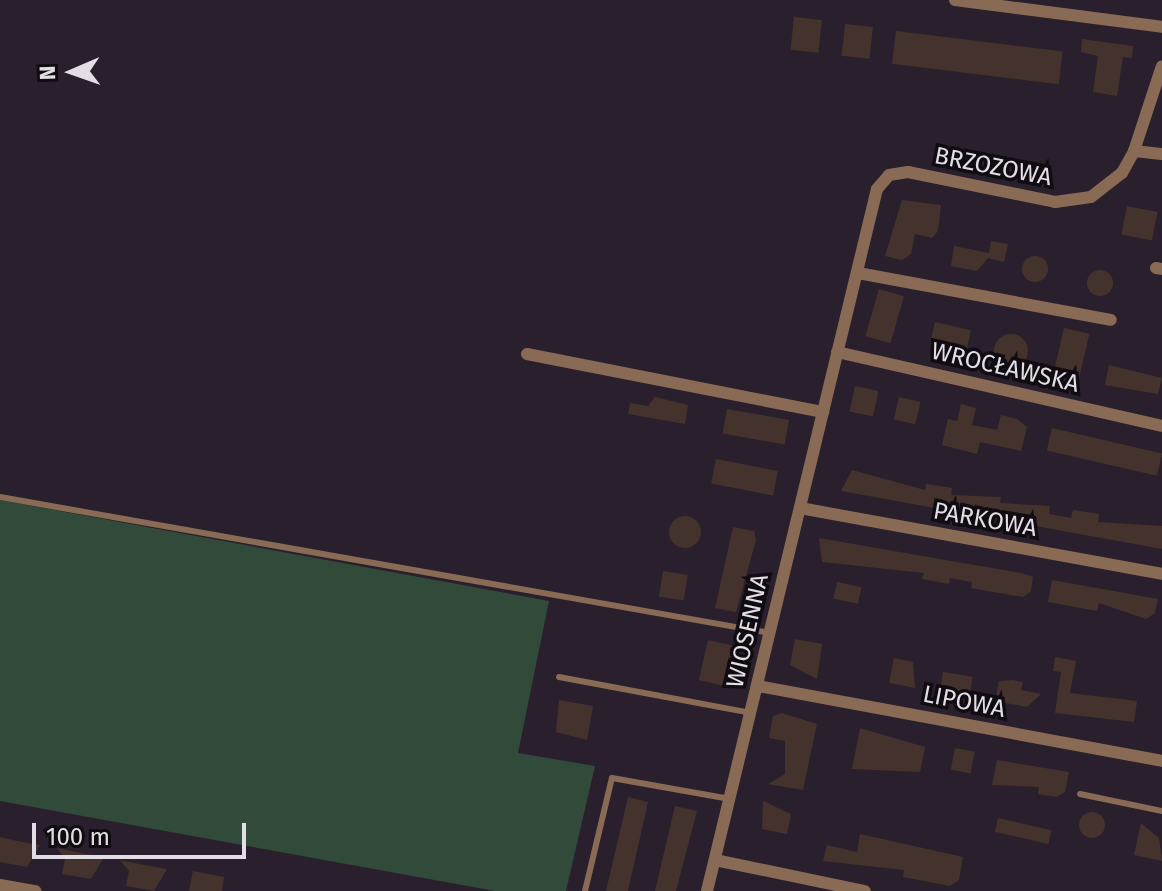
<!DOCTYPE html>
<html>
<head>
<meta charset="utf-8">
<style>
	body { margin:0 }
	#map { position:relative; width:1162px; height:891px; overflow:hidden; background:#2a202d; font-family:"Fira Sans",sans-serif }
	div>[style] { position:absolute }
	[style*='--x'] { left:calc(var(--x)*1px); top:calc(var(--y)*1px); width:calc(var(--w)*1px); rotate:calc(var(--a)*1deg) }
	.green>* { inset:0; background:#324a3a }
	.building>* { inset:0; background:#44322d; transform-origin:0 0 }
	.round { border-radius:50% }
	.lane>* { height:6px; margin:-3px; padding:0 3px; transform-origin:3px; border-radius:3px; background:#896a54 }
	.street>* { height:12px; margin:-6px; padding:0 6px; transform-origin:6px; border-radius:6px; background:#896a54 }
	span { translate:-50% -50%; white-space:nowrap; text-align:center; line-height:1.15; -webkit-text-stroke:7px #100c12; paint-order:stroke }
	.street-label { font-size:24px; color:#e3dde5 }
	.north { position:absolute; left:32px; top:32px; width:80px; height:80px; -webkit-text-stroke:6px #100c12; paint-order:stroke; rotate:268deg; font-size:22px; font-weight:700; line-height:32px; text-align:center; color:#e3dde5 }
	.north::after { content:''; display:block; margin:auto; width:28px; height:36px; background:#e3dde5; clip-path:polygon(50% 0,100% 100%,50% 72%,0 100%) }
	.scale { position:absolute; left:32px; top:823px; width:214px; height:36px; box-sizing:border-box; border:4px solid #e3dde5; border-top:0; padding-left:10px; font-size:24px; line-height:28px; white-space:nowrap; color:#e3dde5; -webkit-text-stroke:6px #100c12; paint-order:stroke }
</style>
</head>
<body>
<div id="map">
	<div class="green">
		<i style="clip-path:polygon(0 500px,549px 601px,518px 753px,595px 766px,566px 891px,495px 891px,0 801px)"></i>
	</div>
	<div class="building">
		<i style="left:794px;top:17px;width:28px;height:33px;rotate:6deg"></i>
		<i style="left:845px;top:24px;width:28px;height:32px;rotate:6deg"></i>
		<i style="left:896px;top:31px;width:168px;height:33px;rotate:7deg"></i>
		<i style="clip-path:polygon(1082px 39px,1133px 46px,1132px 58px,1123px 57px,1117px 96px,1093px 92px,1098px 56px,1081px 52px)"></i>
		<i style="clip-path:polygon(902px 200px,941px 205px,938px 231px,932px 238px,915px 234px,911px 254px,902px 260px,885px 256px)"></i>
		<i style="left:1127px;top:206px;width:31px;height:29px;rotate:11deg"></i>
		<i style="clip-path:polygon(991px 241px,1008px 244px,1004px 262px,988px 258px,977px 271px,951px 266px,954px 246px,989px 253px)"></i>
		<i class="round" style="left:1022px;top:256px;width:26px;height:26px"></i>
		<i class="round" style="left:1087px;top:270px;width:26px;height:26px"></i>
		<i style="left:879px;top:289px;width:26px;height:49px;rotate:16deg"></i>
		<i style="left:935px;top:322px;width:37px;height:23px;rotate:13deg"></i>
		<i style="left:1064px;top:328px;width:26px;height:52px;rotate:13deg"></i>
		<i class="round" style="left:994px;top:334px;width:34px;height:34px"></i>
		<i style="clip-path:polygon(1109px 365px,1162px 378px,1158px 394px,1105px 385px)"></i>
		<i style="left:855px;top:386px;width:24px;height:26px;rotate:12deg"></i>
		<i style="clip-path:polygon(655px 397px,688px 405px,685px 424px,628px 414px,630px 403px,648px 406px)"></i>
		<i style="left:899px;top:397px;width:22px;height:23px;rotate:13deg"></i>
		<i style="clip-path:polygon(961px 404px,976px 408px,972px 425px,997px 430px,1001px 415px,1017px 419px,1027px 427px,1021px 451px,980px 442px,977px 454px,942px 445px,948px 419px,957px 421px)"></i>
		<i style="left:727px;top:409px;width:63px;height:25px;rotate:10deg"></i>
		<i style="left:1052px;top:428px;width:113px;height:23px;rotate:13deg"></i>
		<i style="left:716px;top:459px;width:63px;height:25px;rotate:11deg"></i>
		<i style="clip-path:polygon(852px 470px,925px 490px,926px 484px,952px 488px,951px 495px,1001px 497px,1000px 503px,1050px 506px,1049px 514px,1071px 518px,1073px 510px,1099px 514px,1098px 522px,1162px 526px,1162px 549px,841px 491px)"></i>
		<i class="round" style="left:669px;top:516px;width:32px;height:32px"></i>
		<i style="clip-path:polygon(733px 527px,754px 531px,756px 540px,736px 612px,715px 608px)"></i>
		<i style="clip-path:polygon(819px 538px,1021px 573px,1033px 577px,1031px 591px,1023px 597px,971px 588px,972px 582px,950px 578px,949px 584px,922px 579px,924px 573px,822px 562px)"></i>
		<i style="left:663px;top:571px;width:25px;height:26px;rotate:9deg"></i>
		<i style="clip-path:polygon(1052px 580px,1158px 599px,1155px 613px,1146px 619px,1099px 603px,1097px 611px,1048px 602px)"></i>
		<i style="left:837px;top:582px;width:25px;height:17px;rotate:12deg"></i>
		<i style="clip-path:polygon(795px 639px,822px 644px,817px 679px,790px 665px)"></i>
		<i style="left:708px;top:640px;width:27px;height:41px;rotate:13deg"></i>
		<i style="clip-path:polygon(1055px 657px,1076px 661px,1070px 693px,1137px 701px,1134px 722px,1055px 713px,1061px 672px,1053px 671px)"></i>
		<i style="clip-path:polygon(894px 658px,913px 662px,915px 688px,889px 683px)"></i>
		<i style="left:943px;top:672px;width:30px;height:19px;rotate:9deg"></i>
		<i style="clip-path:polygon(1012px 680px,1023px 682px,1021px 690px,1041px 694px,1027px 707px,995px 701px,999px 681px)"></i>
		<i style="clip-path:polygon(559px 700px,593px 706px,587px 740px,556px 732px)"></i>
		<i style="clip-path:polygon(782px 713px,817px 724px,803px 790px,768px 784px,785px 774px,785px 741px,769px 738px,773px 716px)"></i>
		<i style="clip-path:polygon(860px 728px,925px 747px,920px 772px,852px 769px)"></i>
		<i style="left:955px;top:748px;width:20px;height:22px;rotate:11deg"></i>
		<i style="clip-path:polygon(997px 760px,1069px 772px,1065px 792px,1057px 797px,1038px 794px,1039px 787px,992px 785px)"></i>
		<i style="clip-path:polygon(628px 797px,648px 802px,632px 873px,628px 891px,606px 891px)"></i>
		<i style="clip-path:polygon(763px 801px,791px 814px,787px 834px,762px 829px)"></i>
		<i style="clip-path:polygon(675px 806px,697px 811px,676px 891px,655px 891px)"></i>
		<i class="round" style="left:1079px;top:812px;width:26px;height:26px"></i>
		<i style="left:998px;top:818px;width:55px;height:14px;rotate:13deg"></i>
		<i style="clip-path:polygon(1141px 823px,1159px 838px,1162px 861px,1134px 855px)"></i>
		<i style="clip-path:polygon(860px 834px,963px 857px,959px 880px,950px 886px,903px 877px,904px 870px,823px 861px,827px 845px,857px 852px)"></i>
		<i style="clip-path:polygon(0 837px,17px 841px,40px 845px,27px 867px,0 862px)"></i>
		<i style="clip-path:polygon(57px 848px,81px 853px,104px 857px,91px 879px,62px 874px,65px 859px)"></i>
		<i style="clip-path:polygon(120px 860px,144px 865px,167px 869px,154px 891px,126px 886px,129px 871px)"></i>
		<i style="clip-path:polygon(193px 871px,224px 877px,222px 891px,189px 891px)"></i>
	</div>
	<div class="lane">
		<i style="--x:0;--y:497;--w:782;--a:10.02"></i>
		<i style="--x:559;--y:677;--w:195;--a:10.6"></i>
		<i style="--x:1080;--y:794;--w:84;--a:11.7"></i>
		<i style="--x:585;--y:891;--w:116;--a:-76.6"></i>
		<i style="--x:612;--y:778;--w:120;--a:10.1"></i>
	</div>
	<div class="street">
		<i style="--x:955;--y:0;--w:209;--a:7.4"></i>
		<i style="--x:1134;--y:151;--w:28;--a:6"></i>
		<i style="--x:1156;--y:268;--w:6;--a:9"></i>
		<i style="--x:858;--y:273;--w:257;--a:10.5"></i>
		<i style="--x:837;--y:352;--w:333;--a:12.8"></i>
		<i style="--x:527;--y:354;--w:302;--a:11.1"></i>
		<i style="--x:800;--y:508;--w:368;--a:10.3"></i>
		<i style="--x:758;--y:686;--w:411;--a:10.5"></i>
		<i style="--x:715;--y:860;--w:153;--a:11.7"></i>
		<i style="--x:0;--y:885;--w:36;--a:10"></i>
		<i style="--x:707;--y:891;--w:722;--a:-76.39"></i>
		<i style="--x:877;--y:189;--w:18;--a:-49"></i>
		<i style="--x:889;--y:175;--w:19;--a:-9"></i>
		<i style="--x:908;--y:172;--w:150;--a:11.5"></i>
		<i style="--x:1055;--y:202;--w:36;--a:-8"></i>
		<i style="--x:1091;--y:197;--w:39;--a:-38"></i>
		<i style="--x:1122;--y:173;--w:25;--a:-61"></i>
		<i style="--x:1134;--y:151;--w:89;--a:-71.8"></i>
	</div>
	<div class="street-label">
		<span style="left:993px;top:167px;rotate:11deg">BRZOZOWA</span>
		<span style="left:1005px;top:368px;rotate:13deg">WROCŁAWSKA</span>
		<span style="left:985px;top:520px;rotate:10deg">PARKOWA</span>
		<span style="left:748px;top:631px;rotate:-77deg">WIOSENNA</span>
		<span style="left:964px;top:702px;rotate:11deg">LIPOWA</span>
	</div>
	<div class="north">N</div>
	<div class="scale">100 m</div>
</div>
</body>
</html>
